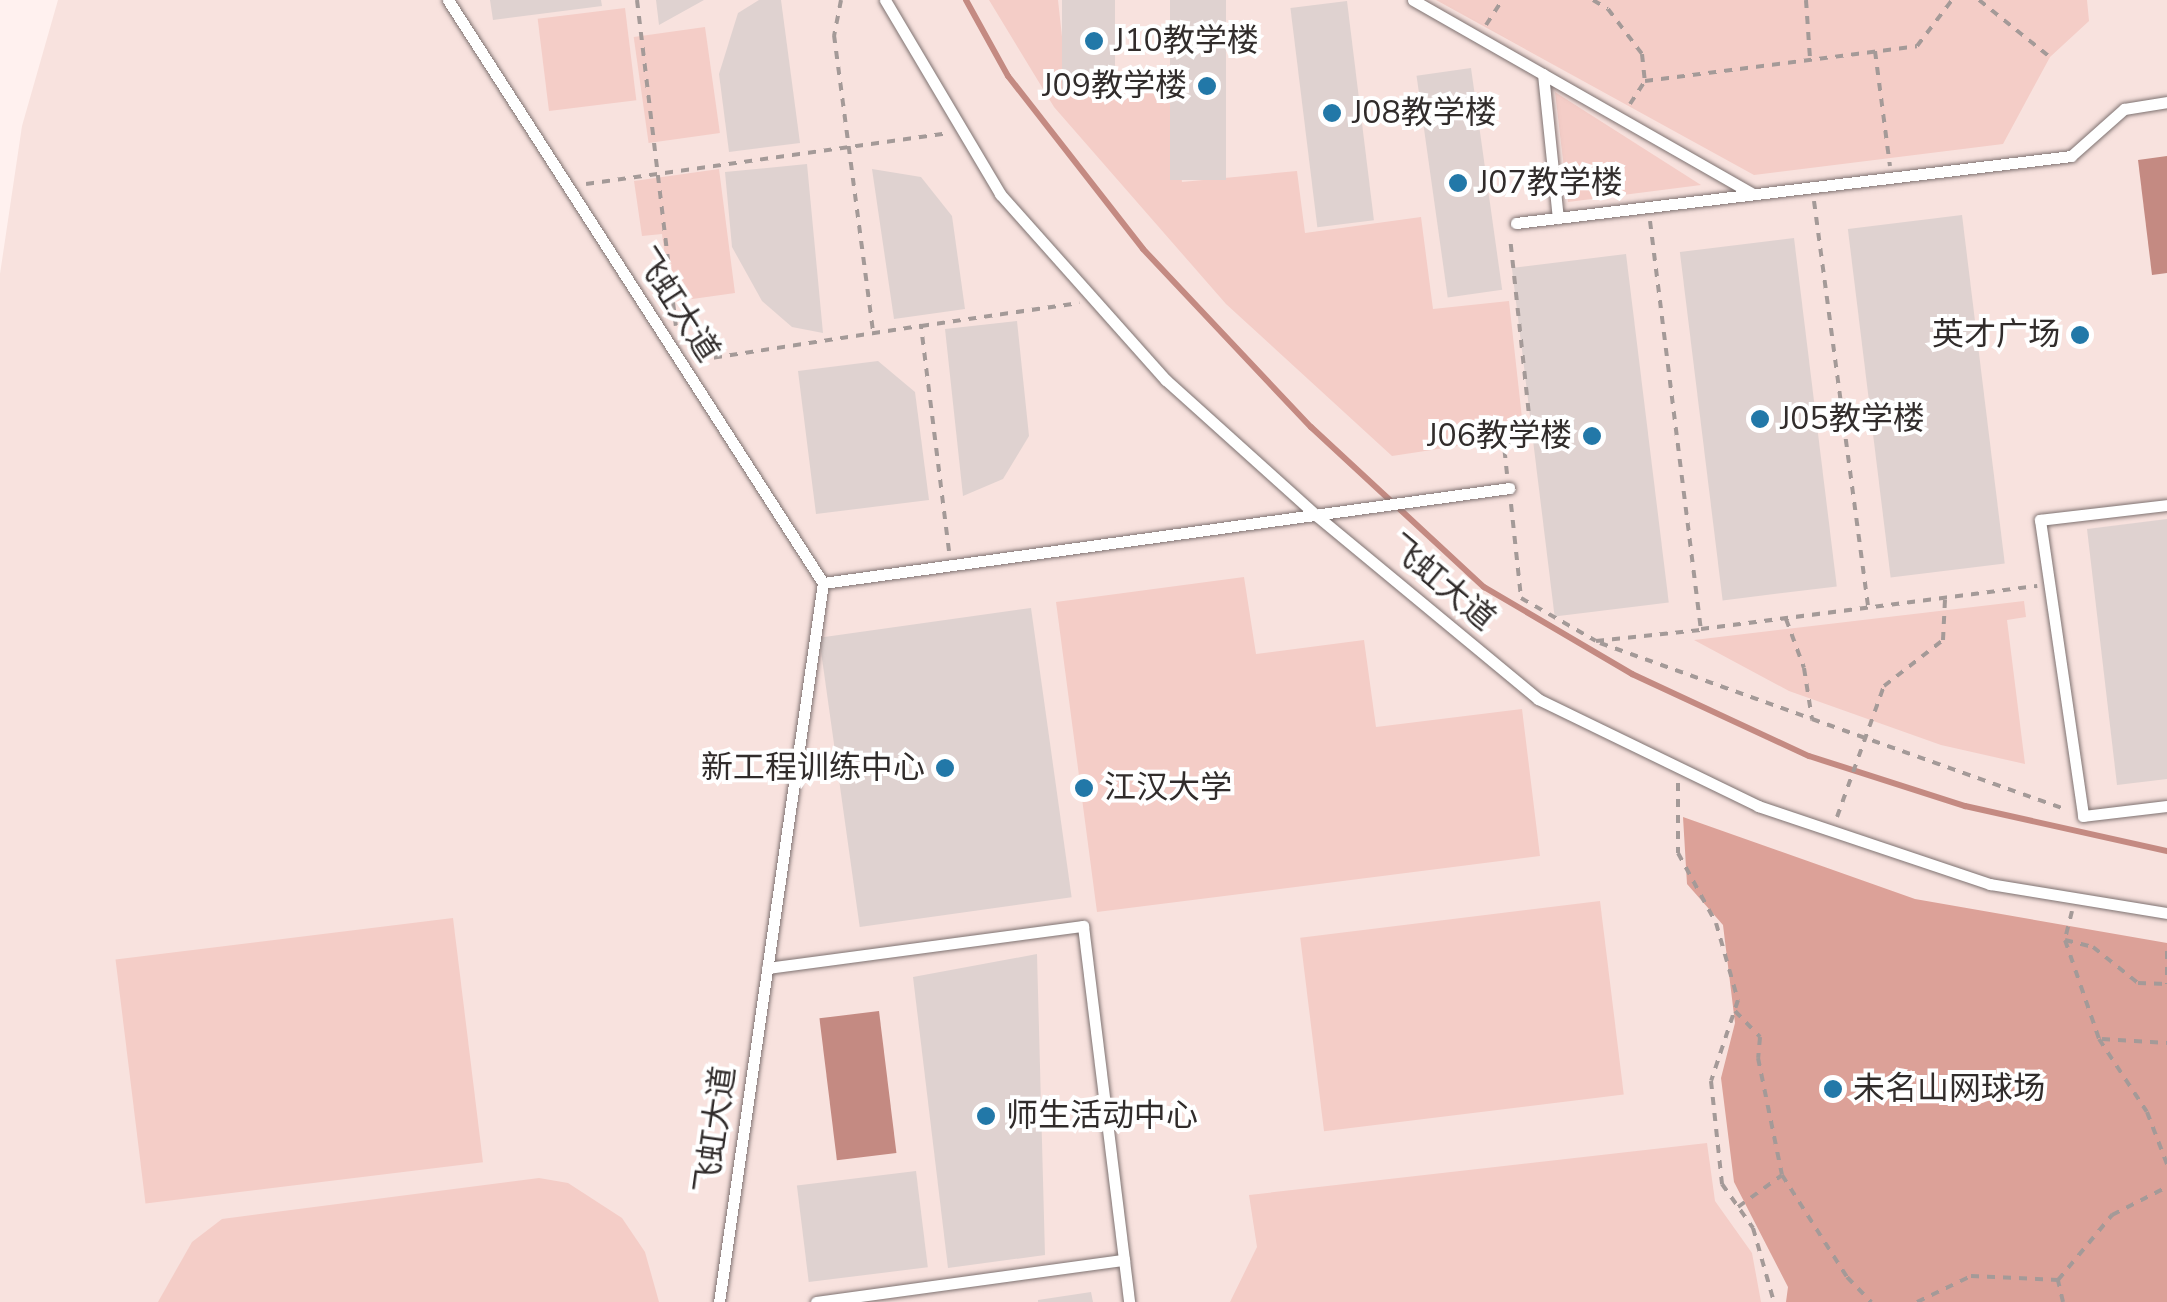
<!DOCTYPE html>
<html>
<head>
<meta charset="utf-8">
<style>
	body { margin:0 }
	#map { position:relative; width:2167px; height:1302px; overflow:hidden; background:#fff1ef; font-family:"Nunito Sans","Noto Sans SC",sans-serif }
	div>[style] { position:absolute }
	[style*='--x'] { left:calc(var(--x)*1px); top:calc(var(--y)*1px); width:calc(var(--w)*1px); rotate:calc(var(--a)*1deg) }
	.built>* { inset:0; background:#f8e2de }
	.green>* { inset:0; background:#f4cdc7; transform-origin:0 0 }
	.forest>* { inset:0; background:#dca198 }
	.water>* { inset:0; background:#c48a82; transform-origin:0 0 }
	.stream>* { height:6px; margin:-3px; padding:0 3px; transform-origin:3px; border-radius:3px; background:#c48a82 }
	.building>* { inset:0; background:#dfd2d0; transform-origin:0 0 }
	.path>* { height:4px; margin-top:-2px; transform-origin:0; background:repeating-linear-gradient(90deg,#a49a98 0 8px,transparent 0 16px) }
	.roads { filter:drop-shadow(0 0 2px #7e7271) drop-shadow(0 0 2px #7e7271) }
	.lane>* { height:11px; margin:-5.5px; padding:0 5.5px; transform-origin:5.5px; border-radius:5.5px; background:#fff }
	.dots>* { width:28px; height:28px; translate:-50% -50%; box-sizing:border-box; border:5px solid #fff; border-radius:50% }
	span { translate:-50% -50%; white-space:nowrap; text-align:center; line-height:1.15; -webkit-text-stroke:8px #fff; paint-order:stroke }
	.poi-label { font-size:32px; color:#312c2b }
	.left { translate:0 -50%; text-align:left }
	.right { translate:-100% -50%; text-align:right }
	.street-label { font-size:32px; color:#312c2b }
</style>
</head>
<body>
<div id="map">
	<div class="built">
		<i style="clip-path:polygon(58px 0,2167px 0,2167px 1302px,0 1302px,0 274px,22px 126px)"></i>
	</div>
	<div class="green">
		<i style="clip-path:polygon(989px 0,1058px 0,1068px 92px,1170px 82px,1182px 182px,1297px 171px,1305px 233px,1421px 217px,1433px 309px,1509px 301px,1524px 436px,1392px 456px,1226px 304px,1054px 107px)"></i>
		<i style="clip-path:polygon(1436px 0,2087px 0,2089px 21px,2050px 57px,2003px 144px,1754px 175px)"></i>
		<i style="left:625px;top:8px;width:93px;height:88px;rotate:83deg"></i>
		<i style="left:705px;top:27px;width:107px;height:72px;rotate:82deg"></i>
		<i style="clip-path:polygon(1555px 92px,1701px 185px,1568px 202px)"></i>
		<i style="clip-path:polygon(719px 169px,735px 293px,671px 302px,662px 234px,642px 236px,634px 181px)"></i>
		<i style="clip-path:polygon(1244px 577px,1256px 654px,1364px 640px,1376px 727px,1522px 709px,1540px 856px,1097px 912px,1056px 602px)"></i>
		<i style="clip-path:polygon(2024px 601px,2026px 617px,2007px 620px,2025px 764px,1941px 745px,1789px 691px,1694px 640px)"></i>
		<i style="left:1600px;top:901px;width:195px;height:302px;rotate:83deg"></i>
		<i style="left:453px;top:918px;width:246px;height:340px;rotate:83deg"></i>
		<i style="clip-path:polygon(1707px 1143px,1715px 1201px,1752px 1253px,1761px 1302px,1230px 1302px,1257px 1247px,1249px 1195px)"></i>
		<i style="clip-path:polygon(539px 1178px,568px 1183px,622px 1218px,645px 1252px,659px 1302px,158px 1302px,192px 1242px,222px 1219px)"></i>
	</div>
	<div class="forest">
		<i style="clip-path:polygon(1683px 817px,1915px 899px,2167px 943px,2167px 1302px,1786px 1302px,1788px 1287px,1734px 1182px,1721px 1078px,1735px 1023px,1723px 925px,1687px 884px)"></i>
	</div>
	<div class="water">
		<i style="clip-path:polygon(2167px 156px,2167px 273px,2152px 275px,2138px 160px)"></i>
		<i style="left:879px;top:1011px;width:143px;height:60px;rotate:83deg"></i>
	</div>
	<div class="stream">
		<i style="--x:966;--y:0;--w:87;--a:61.1"></i>
		<i style="--x:1008;--y:76;--w:219;--a:52"></i>
		<i style="--x:1143;--y:249;--w:245;--a:46.7"></i>
		<i style="--x:1311;--y:427;--w:236;--a:42.8"></i>
		<i style="--x:1484;--y:587;--w:172;--a:30.4"></i>
		<i style="--x:1632;--y:674;--w:195;--a:24.9"></i>
		<i style="--x:1809;--y:756;--w:164;--a:17.8"></i>
		<i style="--x:1965;--y:806;--w:207;--a:12.6"></i>
	</div>
	<div class="building">
		<i style="clip-path:polygon(490px 0,601px 0,602px 6px,493px 20px)"></i>
		<i style="clip-path:polygon(656px 0,704px 0,659px 25px)"></i>
		<i style="clip-path:polygon(759px 0,781px 0,800px 143px,729px 152px,719px 74px,738px 13px)"></i>
		<i style="left:1062px;top:0;width:53px;height:89px"></i>
		<i style="left:1170px;top:0;width:56px;height:180px"></i>
		<i style="left:1347px;top:1px;width:221px;height:57px;rotate:83deg"></i>
		<i style="left:1471px;top:68px;width:224px;height:55px;rotate:82deg"></i>
		<i style="clip-path:polygon(807px 164px,823px 333px,792px 327px,762px 301px,732px 247px,725px 172px)"></i>
		<i style="clip-path:polygon(872px 169px,921px 177px,952px 216px,965px 309px,894px 319px)"></i>
		<i style="left:1962px;top:215px;width:351px;height:115px;rotate:83deg"></i>
		<i style="left:1794px;top:238px;width:351px;height:115px;rotate:83deg"></i>
		<i style="left:1626px;top:254px;width:351px;height:115px;rotate:83deg"></i>
		<i style="clip-path:polygon(1017px 321px,1029px 436px,1003px 479px,963px 496px,945px 329px)"></i>
		<i style="clip-path:polygon(878px 361px,915px 392px,929px 500px,816px 514px,798px 371px)"></i>
		<i style="clip-path:polygon(2167px 519px,2167px 779px,2117px 785px,2087px 529px)"></i>
		<i style="left:1031px;top:608px;width:292px;height:214px;rotate:82deg"></i>
		<i style="clip-path:polygon(1037px 954px,1045px 1255px,948px 1268px,913px 977px)"></i>
		<i style="left:916px;top:1171px;width:97px;height:120px;rotate:83deg"></i>
		<i style="clip-path:polygon(1091px 1292px,1093px 1302px,1038px 1302px,1038px 1300px)"></i>
	</div>
	<div class="path">
		<i style="--x:637;--y:0;--w:328;--a:83.2"></i>
		<i style="--x:841;--y:0;--w:36;--a:101"></i>
		<i style="--x:834;--y:35;--w:301;--a:82.5"></i>
		<i style="--x:1593;--y:0;--w:17;--a:31"></i>
		<i style="--x:1608;--y:9;--w:56;--a:52.9"></i>
		<i style="--x:1642;--y:54;--w:27;--a:84"></i>
		<i style="--x:1806;--y:0;--w:59;--a:86.1"></i>
		<i style="--x:1979;--y:0;--w:91;--a:38.8"></i>
		<i style="--x:1486;--y:25;--w:30;--a:-57"></i>
		<i style="--x:1875;--y:51;--w:116;--a:82.6"></i>
		<i style="--x:1630;--y:104;--w:27;--a:-57"></i>
		<i style="--x:1645;--y:81;--w:274;--a:-7.3"></i>
		<i style="--x:1917;--y:46;--w:58;--a:-52.7"></i>
		<i style="--x:586;--y:184;--w:365;--a:-8"></i>
		<i style="--x:1814;--y:201;--w:411;--a:82.4"></i>
		<i style="--x:1650;--y:221;--w:411;--a:82.9"></i>
		<i style="--x:1701;--y:629;--w:339;--a:-7.3"></i>
		<i style="--x:698;--y:360;--w:226;--a:-8.7"></i>
		<i style="--x:1507;--y:474;--w:29;--a:-96"></i>
		<i style="--x:1504;--y:445;--w:28;--a:-4"></i>
		<i style="--x:1532;--y:443;--w:208;--a:-96.1"></i>
		<i style="--x:1511;--y:504;--w:95;--a:83.9"></i>
		<i style="--x:1521;--y:598;--w:86;--a:29.8"></i>
		<i style="--x:1596;--y:641;--w:105;--a:-6"></i>
		<i style="--x:949;--y:551;--w:227;--a:-97.1"></i>
		<i style="--x:921;--y:326;--w:160;--a:-8.3"></i>
		<i style="--x:1786;--y:619;--w:52;--a:69.8"></i>
		<i style="--x:1804;--y:668;--w:52;--a:81.1"></i>
		<i style="--x:1812;--y:719;--w:271;--a:19.6"></i>
		<i style="--x:1600;--y:643;--w:225;--a:19.7"></i>
		<i style="--x:1678;--y:783;--w:70;--a:90"></i>
		<i style="--x:1678;--y:853;--w:80;--a:61.5"></i>
		<i style="--x:1716;--y:923;--w:80;--a:74.1"></i>
		<i style="--x:1738;--y:1000;--w:85;--a:108.4"></i>
		<i style="--x:1711;--y:1081;--w:104;--a:83.9"></i>
		<i style="--x:1722;--y:1184;--w:54;--a:54.8"></i>
		<i style="--x:1753;--y:1228;--w:77;--a:74.2"></i>
		<i style="--x:1837;--y:817;--w:139;--a:-70.3"></i>
		<i style="--x:1884;--y:686;--w:75;--a:-37.9"></i>
		<i style="--x:1943;--y:640;--w:41;--a:-87.2"></i>
		<i style="--x:2072;--y:911;--w:30;--a:104"></i>
		<i style="--x:2065;--y:940;--w:29;--a:14"></i>
		<i style="--x:2093;--y:947;--w:58;--a:38.7"></i>
		<i style="--x:2138;--y:983;--w:29;--a:2"></i>
		<i style="--x:2065;--y:940;--w:105;--a:71"></i>
		<i style="--x:2099;--y:1039;--w:87;--a:56.7"></i>
		<i style="--x:2147;--y:1112;--w:56;--a:69"></i>
		<i style="--x:2167;--y:951;--w:33;--a:90"></i>
		<i style="--x:1735;--y:1011;--w:36;--a:46"></i>
		<i style="--x:1760;--y:1037;--w:21;--a:95"></i>
		<i style="--x:1758;--y:1058;--w:119;--a:78.4"></i>
		<i style="--x:1782;--y:1175;--w:121;--a:57.5"></i>
		<i style="--x:1847;--y:1277;--w:35;--a:46"></i>
		<i style="--x:2102;--y:1039;--w:65;--a:3.5"></i>
		<i style="--x:1738;--y:1207;--w:54;--a:-36"></i>
		<i style="--x:1917;--y:1302;--w:60;--a:-25.7"></i>
		<i style="--x:1971;--y:1276;--w:87;--a:2.6"></i>
		<i style="--x:2063;--y:1302;--w:23;--a:-103"></i>
		<i style="--x:2058;--y:1280;--w:85;--a:-50.3"></i>
		<i style="--x:2112;--y:1215;--w:62;--a:-27"></i>
	</div>
	<div class="roads">
		<div class="lane">
			<i style="--x:448;--y:0;--w:693;--a:57.25"></i>
			<i style="--x:823;--y:583;--w:726;--a:98.23"></i>
			<i style="--x:885;--y:0;--w:226;--a:59.3"></i>
			<i style="--x:1000;--y:194;--w:249;--a:48.3"></i>
			<i style="--x:1166;--y:380;--w:203;--a:42"></i>
			<i style="--x:1317;--y:516;--w:287;--a:39.6"></i>
			<i style="--x:1538;--y:699;--w:245;--a:25.9"></i>
			<i style="--x:1758;--y:806;--w:245;--a:18.6"></i>
			<i style="--x:1990;--y:884;--w:179;--a:9.3"></i>
			<i style="--x:1413;--y:0;--w:390;--a:29.7"></i>
			<i style="--x:1543;--y:74;--w:145;--a:84.1"></i>
			<i style="--x:1516;--y:223;--w:559;--a:-6.88"></i>
			<i style="--x:2071;--y:156;--w:71;--a:-41.6"></i>
			<i style="--x:2124;--y:109;--w:44;--a:-9.2"></i>
			<i style="--x:2167;--y:505;--w:128;--a:173.3"></i>
			<i style="--x:2040;--y:520;--w:299;--a:81.7"></i>
			<i style="--x:2083;--y:816;--w:85;--a:-6.8"></i>
			<i style="--x:823;--y:583;--w:693;--a:-7.88"></i>
			<i style="--x:767;--y:968;--w:319;--a:-7.6"></i>
			<i style="--x:1083;--y:926;--w:379;--a:83"></i>
			<i style="--x:816;--y:1302;--w:311;--a:-7.8"></i>
		</div>
	</div>
	<div class="dots">
		<i style="left:1094px;top:41px;background:#2278a8"></i>
		<i style="left:1207px;top:86px;background:#2278a8"></i>
		<i style="left:1332px;top:113px;background:#2278a8"></i>
		<i style="left:1458px;top:183px;background:#2278a8"></i>
		<i style="left:2080px;top:335px;background:#2278a8"></i>
		<i style="left:1760px;top:419px;background:#2278a8"></i>
		<i style="left:1592px;top:436px;background:#2278a8"></i>
		<i style="left:945px;top:768px;background:#2278a8"></i>
		<i style="left:1084px;top:788px;background:#2278a8"></i>
		<i style="left:1833px;top:1089px;background:#2278a8"></i>
		<i style="left:986px;top:1116px;background:#2278a8"></i>
	</div>
	<div class="poi-label">
		<span class="left" style="left:1114px;top:41px">J10教学楼</span>
		<span class="right" style="left:1187px;top:86px">J09教学楼</span>
		<span class="left" style="left:1352px;top:113px">J08教学楼</span>
		<span class="left" style="left:1478px;top:183px">J07教学楼</span>
		<span class="right" style="left:2060px;top:335px">英才广场</span>
		<span class="left" style="left:1780px;top:419px">J05教学楼</span>
		<span class="right" style="left:1572px;top:436px">J06教学楼</span>
		<span class="right" style="left:925px;top:768px">新工程训练中心</span>
		<span class="left" style="left:1104px;top:788px">江汉大学</span>
		<span class="left" style="left:1853px;top:1089px">未名山网球场</span>
		<span class="left" style="left:1006px;top:1116px">师生活动中心</span>
	</div>
	<div class="street-label">
		<span style="left:676px;top:305px;rotate:57deg">飞虹大道</span>
		<span style="left:1441px;top:583px;rotate:40deg">飞虹大道</span>
		<span style="left:716px;top:1130px;rotate:-82deg">飞虹大道</span>
	</div>
</div>
</body>
</html>
